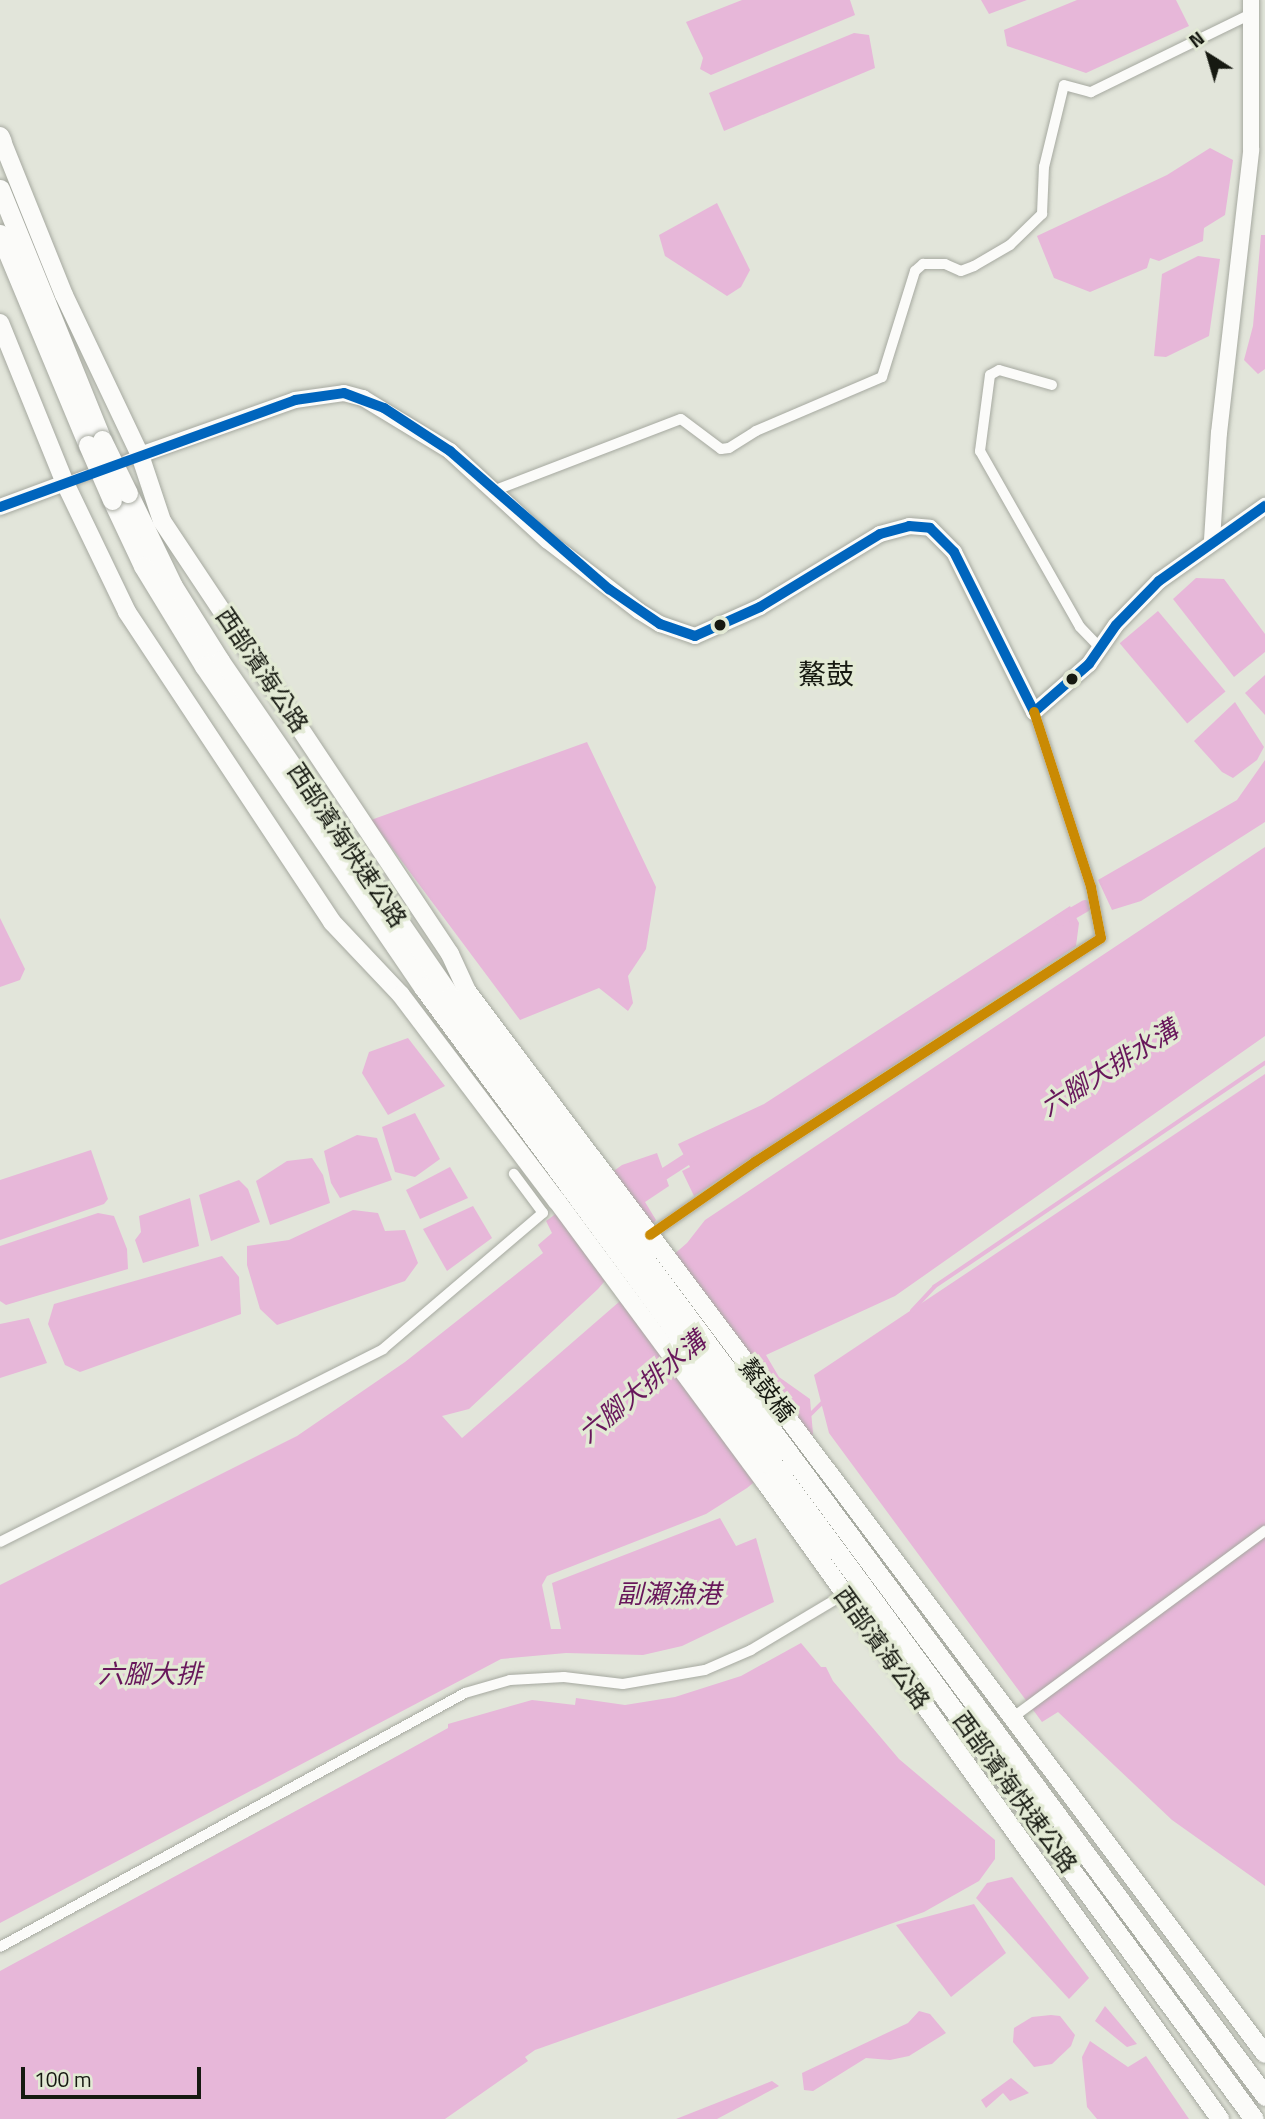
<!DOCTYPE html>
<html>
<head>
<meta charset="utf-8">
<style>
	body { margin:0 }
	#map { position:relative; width:1265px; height:2119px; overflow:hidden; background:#e2e5da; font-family:"Titillium Web","Noto Sans TC",sans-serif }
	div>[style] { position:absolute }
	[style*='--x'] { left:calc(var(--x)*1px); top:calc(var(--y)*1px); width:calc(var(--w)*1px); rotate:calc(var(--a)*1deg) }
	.water>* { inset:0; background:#e7b7d9; transform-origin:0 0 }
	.stream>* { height:3.5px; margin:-1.75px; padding:0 1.75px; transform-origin:1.75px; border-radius:1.75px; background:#e7b7d9 }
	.canal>* { height:12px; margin:-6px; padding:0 6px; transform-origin:6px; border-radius:6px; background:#e7b7d9 }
	.roads { filter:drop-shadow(0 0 2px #a6a9a0) drop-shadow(0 0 2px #a6a9a0) }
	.street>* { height:10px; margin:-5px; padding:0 5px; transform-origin:5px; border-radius:5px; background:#fbfbf9 }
	.secondary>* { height:16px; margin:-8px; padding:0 8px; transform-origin:8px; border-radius:8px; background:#fbfbf9 }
	.primary>* { height:18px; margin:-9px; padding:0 9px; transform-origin:9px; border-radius:9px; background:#fbfbf9 }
	.highway>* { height:19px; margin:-9.5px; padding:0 9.5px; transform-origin:9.5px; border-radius:9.5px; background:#fbfbf9 }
	.bridges { filter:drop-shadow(0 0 2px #a6a9a0) drop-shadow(0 0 2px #a6a9a0) }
	.highway-bridge>* { height:19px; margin:-9.5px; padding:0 9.5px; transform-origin:9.5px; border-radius:9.5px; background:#fbfbf9 }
	.bus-1>* { height:10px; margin:-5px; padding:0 5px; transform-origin:5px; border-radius:5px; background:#0065bd }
	.bus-2>* { height:10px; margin:-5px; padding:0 5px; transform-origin:5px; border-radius:5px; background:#ca8a03 }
	.dots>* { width:19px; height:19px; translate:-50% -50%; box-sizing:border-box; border:4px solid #e3ead5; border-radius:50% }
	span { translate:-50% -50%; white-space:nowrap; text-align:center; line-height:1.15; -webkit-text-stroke:7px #e3ead5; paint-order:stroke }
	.street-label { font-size:24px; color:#161911 }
	.water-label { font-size:26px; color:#68175b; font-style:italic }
	.quarter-label { font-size:28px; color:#161911 }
	.north { position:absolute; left:1174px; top:21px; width:70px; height:70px; -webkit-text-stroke:5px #e3ead5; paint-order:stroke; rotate:323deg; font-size:19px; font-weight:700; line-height:28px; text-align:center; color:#161911 }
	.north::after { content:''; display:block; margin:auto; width:24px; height:32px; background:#161911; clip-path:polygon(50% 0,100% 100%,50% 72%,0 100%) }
	.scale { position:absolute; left:21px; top:2067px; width:180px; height:32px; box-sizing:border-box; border:4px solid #161911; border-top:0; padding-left:9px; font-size:21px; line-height:24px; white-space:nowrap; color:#161911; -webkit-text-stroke:5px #e3ead5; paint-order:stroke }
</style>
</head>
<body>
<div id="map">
	<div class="water">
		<i style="clip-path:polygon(742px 0,850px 0,855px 15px,711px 75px,700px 69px,703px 58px,686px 22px)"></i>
		<i style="clip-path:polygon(981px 0,1027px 0,989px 14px)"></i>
		<i style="clip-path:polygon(1077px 0,1176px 0,1189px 26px,1086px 73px,1007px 46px,1004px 30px)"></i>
		<i style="clip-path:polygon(854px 33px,869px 35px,875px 68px,724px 131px,709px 93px)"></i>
		<i style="clip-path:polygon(1210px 148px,1233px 160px,1225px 215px,1204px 228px,1203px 241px,1159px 261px,1150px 258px,1147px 268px,1090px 292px,1054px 278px,1037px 236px,1167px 175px)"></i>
		<i style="clip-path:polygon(717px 203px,750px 270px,741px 287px,727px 296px,665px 256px,659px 235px)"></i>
		<i style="clip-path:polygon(1261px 235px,1265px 235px,1265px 369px,1258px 374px,1244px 360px,1253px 326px)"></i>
		<i style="clip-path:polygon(1198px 256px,1220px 259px,1209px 336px,1166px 357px,1154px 356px,1162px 274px)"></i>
		<i style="clip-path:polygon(1196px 578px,1224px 579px,1265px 634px,1265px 652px,1234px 677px,1173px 599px)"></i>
		<i style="left:1158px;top:611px;width:105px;height:50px;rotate:50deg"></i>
		<i style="clip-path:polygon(1265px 675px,1265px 715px,1245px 693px)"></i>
		<i style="clip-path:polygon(1235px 702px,1264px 747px,1257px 760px,1233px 778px,1222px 772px,1194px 741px)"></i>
		<i style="clip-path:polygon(587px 742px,656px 887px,646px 949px,628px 976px,633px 1003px,628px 1011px,599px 988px,520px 1020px,371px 820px)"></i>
		<i style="clip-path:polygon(1265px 760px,1265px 822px,1141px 901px,1112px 910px,1098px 880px,1237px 800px)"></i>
		<i style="clip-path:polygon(1265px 847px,1265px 1036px,895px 1296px,766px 1355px,779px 1377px,810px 1399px,813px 1434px,747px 1488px,706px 1514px,547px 1576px,542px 1585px,551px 1629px,561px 1629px,552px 1583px,720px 1518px,736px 1546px,756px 1538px,774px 1602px,682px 1646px,643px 1655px,566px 1653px,501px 1659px,0 1923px,0 1585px,297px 1436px,405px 1362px,543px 1253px,538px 1245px,552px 1233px,546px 1221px,622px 1165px,657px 1153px,669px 1186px,645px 1202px,656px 1220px,598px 1289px,469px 1409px,442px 1416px,462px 1438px,687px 1243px,705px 1220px)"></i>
		<i style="clip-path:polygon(1070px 906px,1079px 923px,1076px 946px,694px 1196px,682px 1171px,690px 1167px,678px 1144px,764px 1104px)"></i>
		<i style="clip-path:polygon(0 918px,25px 969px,20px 980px,0 987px)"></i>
		<i style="clip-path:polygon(408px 1038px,445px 1086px,388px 1115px,362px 1073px,369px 1052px)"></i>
		<i style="clip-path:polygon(1265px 1074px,1265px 1886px,1172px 1820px,1058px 1712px,1042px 1722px,829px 1433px,814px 1375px)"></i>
		<i style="clip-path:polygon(415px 1113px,440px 1159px,415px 1177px,395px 1172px,382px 1127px)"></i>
		<i style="clip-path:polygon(357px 1135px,377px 1138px,392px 1180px,340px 1198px,331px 1183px,324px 1151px)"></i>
		<i style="clip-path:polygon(91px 1150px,108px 1199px,104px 1204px,0 1240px,0 1180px)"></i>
		<i style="clip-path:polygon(312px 1158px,323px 1175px,330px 1203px,270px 1225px,256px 1181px,287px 1161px)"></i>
		<i style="clip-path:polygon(450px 1167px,468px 1198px,420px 1219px,406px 1190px)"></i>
		<i style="clip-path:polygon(239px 1180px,248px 1189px,260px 1222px,211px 1241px,199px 1195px)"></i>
		<i style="clip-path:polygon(190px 1198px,199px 1246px,143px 1263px,135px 1240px,141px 1232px,139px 1216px)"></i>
		<i style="clip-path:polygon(473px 1206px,492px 1238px,447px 1271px,423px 1229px)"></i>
		<i style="clip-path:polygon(353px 1210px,378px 1213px,385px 1231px,405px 1230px,418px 1263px,405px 1281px,277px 1325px,260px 1309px,247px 1265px,247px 1246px,289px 1240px)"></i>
		<i style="clip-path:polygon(98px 1213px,114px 1216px,127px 1249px,128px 1269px,6px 1305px,0 1301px,0 1246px)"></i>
		<i style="clip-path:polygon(222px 1256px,239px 1277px,241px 1314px,80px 1372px,65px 1365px,48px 1324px,54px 1304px)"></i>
		<i style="clip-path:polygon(29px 1318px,47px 1363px,0 1378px,0 1324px)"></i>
		<i style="clip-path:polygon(801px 1643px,821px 1667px,826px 1667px,833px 1681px,899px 1759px,995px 1840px,995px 1859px,979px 1881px,924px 1912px,535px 2050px,525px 2057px,528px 2061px,445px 2119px,0 2119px,0 1971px,390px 1760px,448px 1728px,448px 1724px,532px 1700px,575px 1705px,576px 1698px,625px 1705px,675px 1697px,741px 1676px)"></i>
		<i style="clip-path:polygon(1012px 1877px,1089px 1978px,1069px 1999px,976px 1898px,987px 1883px)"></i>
		<i style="clip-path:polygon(974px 1904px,1006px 1953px,951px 1997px,896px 1925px)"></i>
		<i style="clip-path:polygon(1105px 2006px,1137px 2044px,1127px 2047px,1095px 2021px)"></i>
		<i style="clip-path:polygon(919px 2011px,930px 2014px,946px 2033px,909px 2056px,890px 2060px,866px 2058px,813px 2091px,804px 2090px,802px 2073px,908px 2023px)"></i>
		<i style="clip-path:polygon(1051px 2015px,1060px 2016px,1075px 2035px,1071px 2046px,1052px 2064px,1034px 2067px,1013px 2042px,1014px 2028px,1032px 2017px)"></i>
		<i style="clip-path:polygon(1090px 2041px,1128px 2067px,1146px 2056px,1189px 2119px,1097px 2119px,1087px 2107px,1082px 2057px)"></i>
		<i style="clip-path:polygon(1011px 2078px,1029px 2093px,1010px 2101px,1003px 2093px,986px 2108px,981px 2100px)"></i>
		<i style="clip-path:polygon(772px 2081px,779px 2086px,717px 2119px,676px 2119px)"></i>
	</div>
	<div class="stream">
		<i style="--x:912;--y:1311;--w:33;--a:-47"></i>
		<i style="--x:934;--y:1287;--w:400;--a:-34.1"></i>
		<i style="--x:811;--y:1414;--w:17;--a:-45"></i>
	</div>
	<div class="canal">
		<i style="--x:1061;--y:920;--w:28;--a:-30"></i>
		<i style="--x:664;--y:1174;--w:40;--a:-32.9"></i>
	</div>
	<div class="roads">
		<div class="street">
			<i style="--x:1052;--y:385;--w:55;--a:-164.2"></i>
			<i style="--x:999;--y:370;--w:10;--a:151"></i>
			<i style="--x:990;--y:375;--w:77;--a:97.5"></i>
			<i style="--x:980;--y:451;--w:202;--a:60.4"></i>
			<i style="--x:1080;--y:627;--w:29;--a:46"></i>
			<i style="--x:65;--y:483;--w:80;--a:-20.5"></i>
			<i style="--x:493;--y:491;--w:201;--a:-21"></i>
			<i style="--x:681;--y:419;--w:50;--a:36.9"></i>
			<i style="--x:721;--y:449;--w:8;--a:-7"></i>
			<i style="--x:729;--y:448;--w:32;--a:-32"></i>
			<i style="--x:756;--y:431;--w:137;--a:-23.2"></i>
			<i style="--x:882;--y:377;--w:111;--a:-72.7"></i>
			<i style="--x:915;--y:271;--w:11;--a:-41"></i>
			<i style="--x:923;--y:264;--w:22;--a:0"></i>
			<i style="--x:945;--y:264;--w:17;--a:24"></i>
			<i style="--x:961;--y:271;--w:14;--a:-21"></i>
			<i style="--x:974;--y:266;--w:42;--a:-30.3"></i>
			<i style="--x:1010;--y:245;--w:45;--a:-44.1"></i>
			<i style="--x:1042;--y:214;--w:47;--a:-87.6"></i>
			<i style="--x:1044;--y:167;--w:84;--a:-76.3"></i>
			<i style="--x:1064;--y:85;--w:28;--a:15"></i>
			<i style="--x:1091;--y:92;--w:178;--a:-26"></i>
			<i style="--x:650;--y:1235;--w:128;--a:-34.8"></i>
			<i style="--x:755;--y:1162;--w:412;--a:-32.9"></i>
			<i style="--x:1101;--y:938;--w:52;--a:-101.1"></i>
			<i style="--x:1091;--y:887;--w:184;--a:-108"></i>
			<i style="--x:0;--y:1542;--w:429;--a:-26.7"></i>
			<i style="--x:383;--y:1349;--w:210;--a:-40.4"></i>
			<i style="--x:543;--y:1213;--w:49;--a:-126.6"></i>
			<i style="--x:1012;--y:1718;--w:315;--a:-36.5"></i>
			<i style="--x:0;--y:1947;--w:530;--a:-28.64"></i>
			<i style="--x:465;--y:1693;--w:47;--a:-16.1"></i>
			<i style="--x:510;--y:1680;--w:54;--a:-3.2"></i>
			<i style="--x:564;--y:1677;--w:59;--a:6.8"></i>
			<i style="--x:623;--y:1684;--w:83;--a:-9.7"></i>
			<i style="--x:705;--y:1670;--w:50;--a:-23.5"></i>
			<i style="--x:751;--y:1650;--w:107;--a:-30.9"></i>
		</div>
		<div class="secondary">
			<i style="--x:140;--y:455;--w:164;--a:-19.5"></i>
			<i style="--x:295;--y:400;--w:49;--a:-8.1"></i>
			<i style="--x:344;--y:393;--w:20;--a:15"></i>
			<i style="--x:363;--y:398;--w:102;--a:31.3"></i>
			<i style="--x:450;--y:451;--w:133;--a:42.6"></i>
			<i style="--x:548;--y:541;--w:115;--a:37.6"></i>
			<i style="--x:639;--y:611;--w:25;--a:32"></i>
			<i style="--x:660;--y:624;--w:37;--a:19"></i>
			<i style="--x:695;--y:636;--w:71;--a:-24"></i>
			<i style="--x:760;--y:607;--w:140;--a:-31.3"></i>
			<i style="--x:880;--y:534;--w:30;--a:-15"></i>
			<i style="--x:909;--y:526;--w:21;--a:5"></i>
			<i style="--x:930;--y:528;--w:34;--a:45"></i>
			<i style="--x:954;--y:552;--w:179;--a:63.4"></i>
			<i style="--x:1034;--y:712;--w:73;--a:-41.1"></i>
			<i style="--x:1089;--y:664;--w:47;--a:-55.3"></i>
			<i style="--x:1116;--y:625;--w:62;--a:-45.7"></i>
			<i style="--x:1159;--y:581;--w:130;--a:-35.3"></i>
			<i style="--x:0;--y:507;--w:69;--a:-20.3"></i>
			<i style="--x:1212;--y:540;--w:107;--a:-86.3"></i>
			<i style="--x:1219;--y:433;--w:285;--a:-83.5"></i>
			<i style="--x:1251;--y:150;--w:150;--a:-90"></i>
		</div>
		<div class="primary">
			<i style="--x:0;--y:136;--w:171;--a:68.1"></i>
			<i style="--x:64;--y:295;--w:177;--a:64.6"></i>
			<i style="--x:140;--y:455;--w:70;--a:71.6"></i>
			<i style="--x:162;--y:521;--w:520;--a:56.37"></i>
			<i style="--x:450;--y:954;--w:41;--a:65.3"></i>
			<i style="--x:467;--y:991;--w:1329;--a:53.1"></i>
			<i style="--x:0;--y:323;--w:173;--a:67.9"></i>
			<i style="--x:65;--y:483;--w:143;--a:64.3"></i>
			<i style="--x:127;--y:612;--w:372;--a:56.5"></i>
			<i style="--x:332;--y:922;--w:100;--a:46.6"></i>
			<i style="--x:401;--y:995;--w:258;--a:52.9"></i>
			<i style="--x:557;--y:1201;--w:350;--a:53.5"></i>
			<i style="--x:765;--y:1482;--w:783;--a:54.46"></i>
		</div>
		<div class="highway">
			<i style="--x:0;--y:137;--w:5;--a:68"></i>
			<i style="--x:0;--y:189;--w:271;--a:67.9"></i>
			<i style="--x:0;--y:234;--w:229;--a:67.4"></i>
			<i style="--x:128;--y:493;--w:103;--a:64.2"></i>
			<i style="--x:173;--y:586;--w:89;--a:57.9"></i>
			<i style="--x:220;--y:661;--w:406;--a:55.5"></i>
			<i style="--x:450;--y:996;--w:1369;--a:53.46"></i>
			<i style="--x:112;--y:500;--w:73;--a:64.8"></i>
			<i style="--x:143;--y:566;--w:117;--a:58.6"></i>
			<i style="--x:204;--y:666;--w:389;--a:55.7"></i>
			<i style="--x:423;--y:987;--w:1404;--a:53.72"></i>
		</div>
	</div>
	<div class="bridges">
		<div class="highway-bridge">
			<i style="--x:102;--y:440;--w:59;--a:63.9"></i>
			<i style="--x:88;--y:445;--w:60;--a:66.4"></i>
		</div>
	</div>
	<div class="bus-1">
		<i style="--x:0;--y:507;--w:314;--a:-19.9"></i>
		<i style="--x:295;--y:400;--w:49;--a:-8.1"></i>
		<i style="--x:344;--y:393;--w:43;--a:20.6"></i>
		<i style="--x:384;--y:408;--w:79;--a:33.1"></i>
		<i style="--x:450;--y:451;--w:211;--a:41"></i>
		<i style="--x:609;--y:589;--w:62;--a:34.5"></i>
		<i style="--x:660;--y:624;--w:37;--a:19"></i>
		<i style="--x:695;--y:636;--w:71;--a:-24"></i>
		<i style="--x:760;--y:607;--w:140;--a:-31.3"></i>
		<i style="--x:880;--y:534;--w:30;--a:-15"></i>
		<i style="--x:909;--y:526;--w:21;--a:5"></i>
		<i style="--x:930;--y:528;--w:34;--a:45"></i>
		<i style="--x:954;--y:552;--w:179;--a:63.4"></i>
		<i style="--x:1034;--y:712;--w:73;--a:-41.1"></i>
		<i style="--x:1089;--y:664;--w:47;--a:-55.3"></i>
		<i style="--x:1116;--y:625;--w:62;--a:-45.7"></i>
		<i style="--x:1159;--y:581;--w:130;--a:-35.3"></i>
	</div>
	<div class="bus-2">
		<i style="--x:650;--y:1235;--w:128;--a:-34.8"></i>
		<i style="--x:755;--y:1162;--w:412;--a:-32.9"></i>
		<i style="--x:1101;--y:938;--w:52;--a:-101.1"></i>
		<i style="--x:1091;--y:887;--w:184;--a:-108"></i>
	</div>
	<div class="dots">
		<i style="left:720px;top:625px;background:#161911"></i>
		<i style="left:1072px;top:679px;background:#161911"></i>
	</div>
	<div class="street-label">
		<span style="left:262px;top:670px;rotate:56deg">西部濱海公路</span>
		<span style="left:347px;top:845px;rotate:56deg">西部濱海快速公路</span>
		<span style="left:767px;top:1390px;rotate:52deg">鰲鼓橋</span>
		<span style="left:882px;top:1648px;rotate:54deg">西部濱海公路</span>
		<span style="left:1015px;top:1792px;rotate:54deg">西部濱海快速公路</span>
	</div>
	<div class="water-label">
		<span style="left:1109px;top:1068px;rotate:-32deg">六腳大排水溝</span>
		<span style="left:642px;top:1387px;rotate:-40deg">六腳大排水溝</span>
		<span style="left:669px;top:1594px">副瀨漁港</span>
		<span style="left:150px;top:1674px">六腳大排</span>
	</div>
	<div class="quarter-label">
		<span style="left:826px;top:674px">鰲鼓</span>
	</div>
	<div class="north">N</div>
	<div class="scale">100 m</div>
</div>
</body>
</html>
